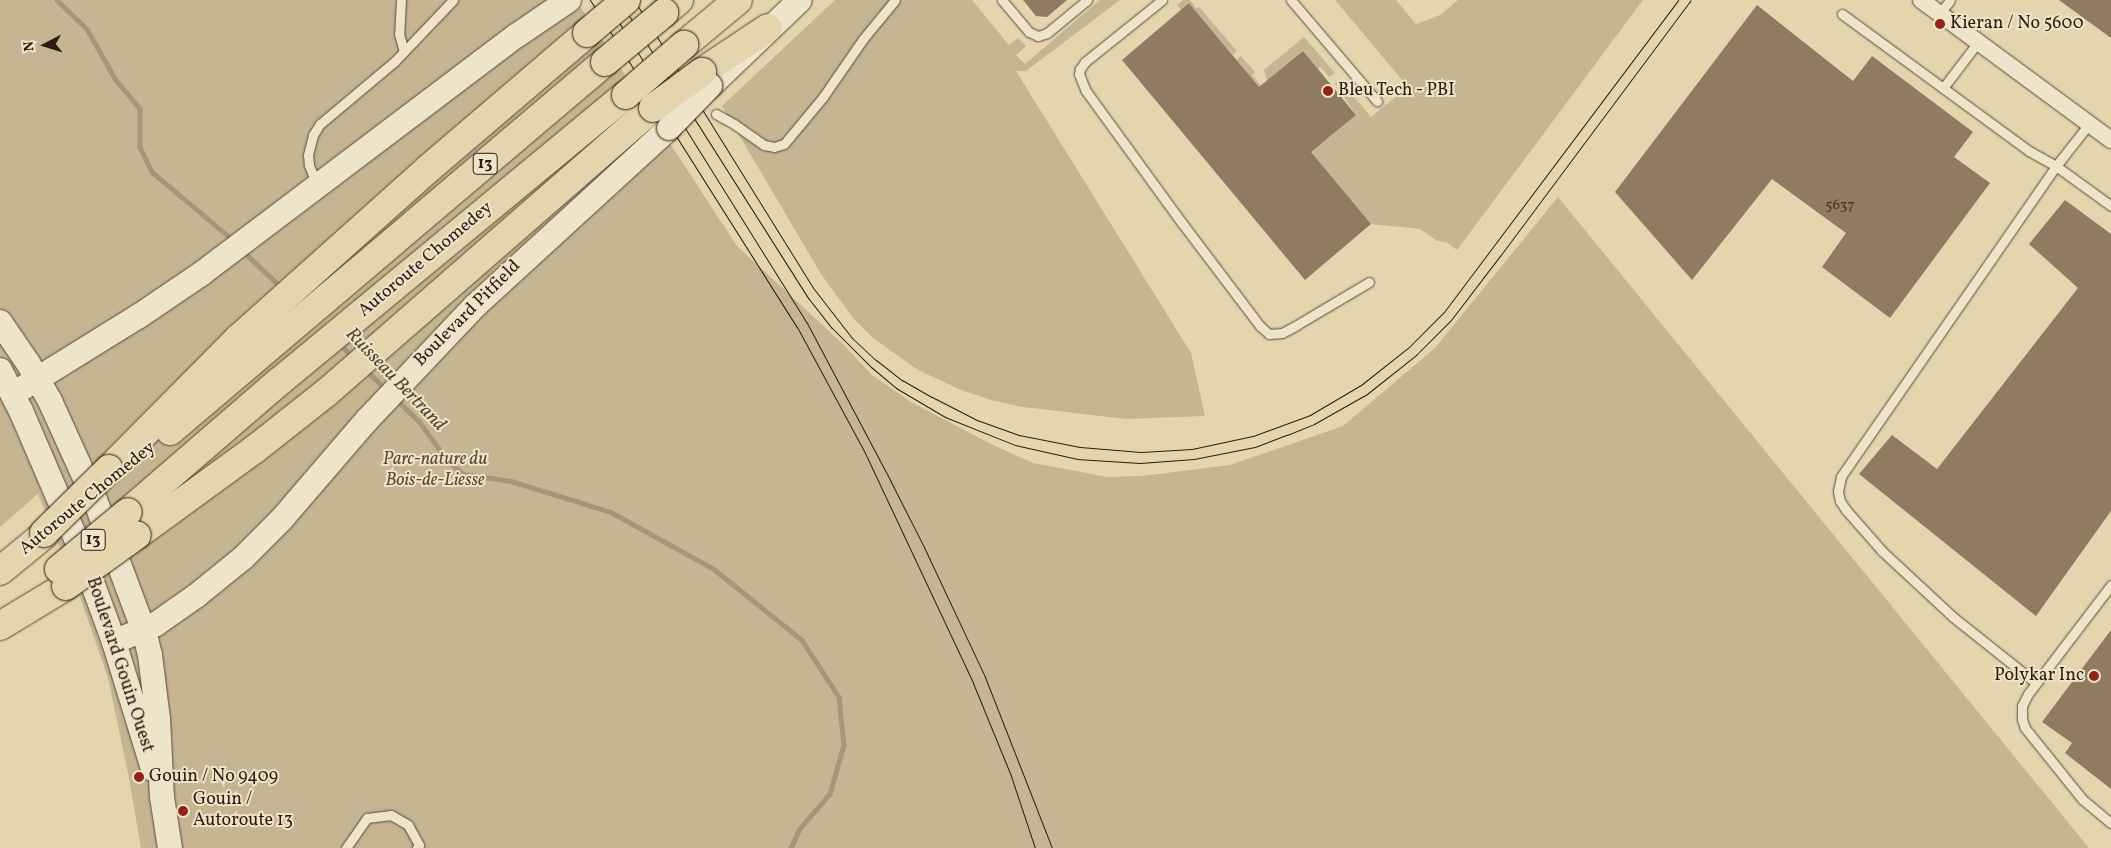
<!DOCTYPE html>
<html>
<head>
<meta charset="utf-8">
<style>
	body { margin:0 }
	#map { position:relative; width:2111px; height:848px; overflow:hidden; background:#e4d5ae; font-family:Vollkorn,serif }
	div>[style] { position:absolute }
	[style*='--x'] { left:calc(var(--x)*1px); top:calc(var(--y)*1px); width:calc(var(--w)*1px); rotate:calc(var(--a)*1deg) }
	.green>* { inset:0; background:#c6b593 }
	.stream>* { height:4.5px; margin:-2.25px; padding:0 2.25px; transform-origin:2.25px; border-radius:2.25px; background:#a79578 }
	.building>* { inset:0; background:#8e7b61 }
	.roads { filter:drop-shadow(0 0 1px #5e4936) drop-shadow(0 0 1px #5e4936) }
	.lane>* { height:9px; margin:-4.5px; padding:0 4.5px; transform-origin:4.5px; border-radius:4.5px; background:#ede4ca }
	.street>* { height:16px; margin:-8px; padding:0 8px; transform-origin:8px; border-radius:8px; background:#ede4ca }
	.secondary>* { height:24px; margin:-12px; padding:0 12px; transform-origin:12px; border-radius:12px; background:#ede4ca }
	.highway>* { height:28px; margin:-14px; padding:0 14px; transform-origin:14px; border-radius:14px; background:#e4d5ae }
	.tram>* { height:1px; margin:-0.5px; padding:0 0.5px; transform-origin:0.5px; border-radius:0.5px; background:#311a0e }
	.bridges { filter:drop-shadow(0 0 1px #311a0e) drop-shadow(0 0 1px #311a0e) }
	.secondary-bridge>* { height:24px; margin:-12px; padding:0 12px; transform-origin:12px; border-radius:12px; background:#ede4ca }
	.highway-bridge>* { height:28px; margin:-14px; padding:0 14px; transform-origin:14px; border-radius:14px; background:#e4d5ae }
	.dots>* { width:14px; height:14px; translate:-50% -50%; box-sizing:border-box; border:2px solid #ede4ca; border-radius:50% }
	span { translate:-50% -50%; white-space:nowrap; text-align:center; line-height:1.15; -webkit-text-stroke:4px #ede4ca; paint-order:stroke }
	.number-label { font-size:15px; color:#483223 }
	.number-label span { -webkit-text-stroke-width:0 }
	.shield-label span { padding:1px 4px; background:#ede4ca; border:1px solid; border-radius:4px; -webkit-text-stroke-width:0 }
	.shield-label { font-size:16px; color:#311a0e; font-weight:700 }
	.poi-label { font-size:18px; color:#311a0e }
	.left { translate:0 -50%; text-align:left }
	.right { translate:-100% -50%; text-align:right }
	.street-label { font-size:18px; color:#311a0e }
	.park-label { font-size:18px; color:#5e4836; font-style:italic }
	.water-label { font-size:19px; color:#5a4533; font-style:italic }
	.north { position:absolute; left:20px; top:20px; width:50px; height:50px; -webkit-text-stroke:4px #ede4ca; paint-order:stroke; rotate:265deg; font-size:14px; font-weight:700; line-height:20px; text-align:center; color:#311a0e }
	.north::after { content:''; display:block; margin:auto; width:18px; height:22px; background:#311a0e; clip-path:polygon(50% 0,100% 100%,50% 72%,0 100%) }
</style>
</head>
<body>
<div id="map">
	<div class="green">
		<i style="clip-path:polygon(0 0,576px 0,737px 246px,843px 344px,872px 375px,911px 402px,989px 443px,1033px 463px,1108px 477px,1143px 476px,1230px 465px,1343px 426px,1435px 348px,1558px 197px,2089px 848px,141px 848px,128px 773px,108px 678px,81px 600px,38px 494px,0 527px)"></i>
		<i style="clip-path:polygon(835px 0,972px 0,1009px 45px,1018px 38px,1026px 46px,1016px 55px,1025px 64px,1100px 0,1120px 0,1026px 71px,1016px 71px,1191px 353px,1205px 416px,1126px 419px,1023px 407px,991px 400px,961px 390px,918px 370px,873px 338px,853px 318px,821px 274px,722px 106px)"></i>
		<i style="clip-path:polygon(1183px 0,1190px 0,1196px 8px,1199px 7px,1237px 51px,1233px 55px,1189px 3px,1181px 10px,1177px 5px)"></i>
		<i style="clip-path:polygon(1335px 0,1396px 0,1416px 24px,1440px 15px,1458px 0,1643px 0,1457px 250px,1446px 242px,1437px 241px,1420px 229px,1371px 224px,1295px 133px,1310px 120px,1327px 139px,1356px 115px,1335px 84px,1340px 80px,1371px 117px,1408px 87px)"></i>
		<i style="clip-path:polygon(1304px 37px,1335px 73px,1329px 77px,1321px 67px,1318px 69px,1303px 51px,1274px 75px,1284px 100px,1266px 78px,1264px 70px)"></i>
		<i style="clip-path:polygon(1241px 56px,1255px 72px,1252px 75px,1278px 106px,1276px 107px,1236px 60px)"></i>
	</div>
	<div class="stream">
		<i style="--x:57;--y:0;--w:42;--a:44"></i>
		<i style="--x:87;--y:29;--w:59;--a:60.4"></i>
		<i style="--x:116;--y:80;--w:38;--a:50"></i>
		<i style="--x:140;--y:109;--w:38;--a:90"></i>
		<i style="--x:140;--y:147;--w:28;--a:64"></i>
		<i style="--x:152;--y:172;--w:106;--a:40"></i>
		<i style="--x:243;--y:251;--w:52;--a:43.5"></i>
		<i style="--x:339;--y:343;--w:20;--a:45"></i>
		<i style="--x:365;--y:369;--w:30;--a:44"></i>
		<i style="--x:396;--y:399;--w:32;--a:44"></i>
		<i style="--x:419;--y:421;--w:49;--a:54.1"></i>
		<i style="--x:448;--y:461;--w:20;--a:41"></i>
		<i style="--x:463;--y:474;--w:49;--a:8.3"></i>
		<i style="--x:511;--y:481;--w:105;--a:17.2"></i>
		<i style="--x:611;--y:512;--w:118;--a:29"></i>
		<i style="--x:714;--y:569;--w:113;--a:38.9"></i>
		<i style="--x:802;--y:640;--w:68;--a:57"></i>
		<i style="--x:839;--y:697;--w:48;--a:84.1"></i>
		<i style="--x:844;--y:745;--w:51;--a:105.9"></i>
		<i style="--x:830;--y:794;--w:46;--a:130.6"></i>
		<i style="--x:800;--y:829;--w:21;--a:115"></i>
	</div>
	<div class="building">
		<i style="clip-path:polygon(1023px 0,1067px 0,1047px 17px,1036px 16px)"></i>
		<i style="clip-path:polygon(2059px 0,2111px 0,2111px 38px)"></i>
		<i style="clip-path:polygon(1189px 3px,1259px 87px,1303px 51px,1356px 115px,1311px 152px,1371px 224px,1305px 280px,1122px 60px)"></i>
		<i style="clip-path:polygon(1757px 5px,1853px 81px,1872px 56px,1973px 132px,1954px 157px,1990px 183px,1890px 318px,1822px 267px,1846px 233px,1772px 179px,1692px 280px,1615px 192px)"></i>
		<i style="clip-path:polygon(2065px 200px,2111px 234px,2111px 511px,2036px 616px,1859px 474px,1892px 435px,1937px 469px,2078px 288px,2029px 244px)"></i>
		<i style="clip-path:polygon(2111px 630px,2111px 789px,2065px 753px,2072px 743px,2042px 722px)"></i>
	</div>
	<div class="roads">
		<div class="lane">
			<i style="--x:401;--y:0;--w:34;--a:93"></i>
			<i style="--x:399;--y:34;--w:18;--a:74"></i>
			<i style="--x:1002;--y:0;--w:42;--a:49.8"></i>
			<i style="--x:1029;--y:32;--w:10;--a:24"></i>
			<i style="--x:1038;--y:36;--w:9;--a:-18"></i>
			<i style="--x:1047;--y:33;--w:52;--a:-39.5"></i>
			<i style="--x:1162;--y:0;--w:99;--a:141.2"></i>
			<i style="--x:1085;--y:62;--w:9;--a:126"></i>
			<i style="--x:1080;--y:69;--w:5;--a:101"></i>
			<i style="--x:1079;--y:74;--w:18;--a:68"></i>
			<i style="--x:1086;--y:91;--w:163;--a:54"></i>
			<i style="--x:1182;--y:223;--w:129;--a:52.9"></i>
			<i style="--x:1260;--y:326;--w:12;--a:42"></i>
			<i style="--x:1269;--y:334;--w:13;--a:-4"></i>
			<i style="--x:1282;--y:333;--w:15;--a:-28"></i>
			<i style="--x:1295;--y:326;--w:86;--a:-30.7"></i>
			<i style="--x:1291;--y:0;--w:133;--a:49.6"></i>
			<i style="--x:1940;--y:13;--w:16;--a:-52"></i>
			<i style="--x:1842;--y:14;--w:232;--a:36.2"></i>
			<i style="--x:2029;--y:151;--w:31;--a:29"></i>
			<i style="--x:2056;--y:166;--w:378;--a:124.7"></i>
			<i style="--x:1841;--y:477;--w:14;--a:102"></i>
			<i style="--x:1838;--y:491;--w:10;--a:79"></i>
			<i style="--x:1840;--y:501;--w:11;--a:56"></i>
			<i style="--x:1846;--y:510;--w:55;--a:48.7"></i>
			<i style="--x:1882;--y:551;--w:97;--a:42.9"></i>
			<i style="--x:1953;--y:617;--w:106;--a:38.5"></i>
			<i style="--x:1943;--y:88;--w:58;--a:-52.7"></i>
			<i style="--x:716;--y:114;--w:21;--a:29"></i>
			<i style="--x:734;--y:124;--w:37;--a:35"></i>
			<i style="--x:764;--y:145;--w:10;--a:11"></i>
			<i style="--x:774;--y:147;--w:10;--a:-17"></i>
			<i style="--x:784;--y:144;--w:61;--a:-50.3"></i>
			<i style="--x:823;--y:97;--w:70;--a:-55.4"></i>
			<i style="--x:863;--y:39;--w:50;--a:-50.6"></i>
			<i style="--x:2089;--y:124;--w:53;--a:128.2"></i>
			<i style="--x:2056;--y:166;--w:68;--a:36"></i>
			<i style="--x:317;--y:185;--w:22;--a:-112"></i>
			<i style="--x:309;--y:165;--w:10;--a:-96"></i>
			<i style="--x:308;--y:155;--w:21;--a:-76"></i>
			<i style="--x:313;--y:135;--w:13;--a:-58"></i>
			<i style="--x:320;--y:124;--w:98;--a:-40"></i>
			<i style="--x:395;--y:61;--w:84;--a:-46.4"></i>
			<i style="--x:2111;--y:585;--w:137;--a:127.3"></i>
			<i style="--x:2028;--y:694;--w:13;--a:117"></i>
			<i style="--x:2022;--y:706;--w:13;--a:90"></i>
			<i style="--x:2022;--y:719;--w:9;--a:72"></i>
			<i style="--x:2025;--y:728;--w:91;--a:51.2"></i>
			<i style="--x:2082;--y:799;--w:38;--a:40"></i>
			<i style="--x:346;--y:848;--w:37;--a:-55"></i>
			<i style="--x:367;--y:818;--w:24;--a:-7"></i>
			<i style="--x:391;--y:815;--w:20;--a:30"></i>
			<i style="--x:408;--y:825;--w:23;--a:61"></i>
			<i style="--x:419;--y:845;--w:4;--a:124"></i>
		</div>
		<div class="street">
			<i style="--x:1921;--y:0;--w:236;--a:36.4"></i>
		</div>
		<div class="secondary">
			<i style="--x:710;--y:86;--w:124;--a:-43.7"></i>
			<i style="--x:0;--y:322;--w:50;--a:55.7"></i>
			<i style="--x:28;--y:363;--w:44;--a:59.9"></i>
			<i style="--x:50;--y:401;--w:109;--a:65.6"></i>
			<i style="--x:95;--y:500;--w:140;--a:69.5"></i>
			<i style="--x:144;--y:631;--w:25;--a:76"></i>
			<i style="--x:150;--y:655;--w:64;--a:82.9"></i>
			<i style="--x:158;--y:719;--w:78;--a:87.1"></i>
			<i style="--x:162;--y:797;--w:52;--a:81.1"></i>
			<i style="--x:0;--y:370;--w:46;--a:62.9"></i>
			<i style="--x:21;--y:411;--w:142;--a:66.7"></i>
			<i style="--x:77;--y:541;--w:108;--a:69.9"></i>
			<i style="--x:114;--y:642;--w:133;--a:72.9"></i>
			<i style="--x:13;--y:394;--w:148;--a:-31.8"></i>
			<i style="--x:139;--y:316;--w:75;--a:-34.1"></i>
			<i style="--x:201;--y:274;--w:395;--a:-37.1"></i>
			<i style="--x:516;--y:36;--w:64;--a:-34.2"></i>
			<i style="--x:114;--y:642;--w:46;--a:-23.2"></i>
			<i style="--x:156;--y:624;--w:49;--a:-35"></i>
			<i style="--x:196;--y:596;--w:60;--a:-39"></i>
			<i style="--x:243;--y:558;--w:54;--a:-45"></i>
			<i style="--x:281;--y:520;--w:133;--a:-49.3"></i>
			<i style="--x:368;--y:419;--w:156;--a:-46.6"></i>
			<i style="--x:475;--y:306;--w:263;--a:-42.5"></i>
		</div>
		<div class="highway">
			<i style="--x:664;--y:13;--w:20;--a:-41"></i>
			<i style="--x:684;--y:45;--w:70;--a:-39.8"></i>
			<i style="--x:702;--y:72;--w:79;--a:-33.7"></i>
			<i style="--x:170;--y:431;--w:570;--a:-40.31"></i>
			<i style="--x:109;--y:469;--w:185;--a:-45.2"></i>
			<i style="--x:239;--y:338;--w:254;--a:-41.8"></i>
			<i style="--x:428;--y:169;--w:209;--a:-40.5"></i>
			<i style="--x:128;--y:512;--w:201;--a:-40.8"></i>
			<i style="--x:280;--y:381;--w:449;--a:-39.6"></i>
			<i style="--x:137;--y:535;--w:146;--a:-36.1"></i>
			<i style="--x:255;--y:449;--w:90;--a:-38.3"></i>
			<i style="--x:326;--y:393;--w:434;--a:-41.1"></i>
			<i style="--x:0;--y:571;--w:58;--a:-39.4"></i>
			<i style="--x:0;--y:626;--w:77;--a:-31.2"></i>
		</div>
	</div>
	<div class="tram">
		<i style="--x:590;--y:0;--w:387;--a:57.7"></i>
		<i style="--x:797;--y:327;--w:143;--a:61.6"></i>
		<i style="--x:865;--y:453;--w:254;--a:64.8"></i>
		<i style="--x:973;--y:683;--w:97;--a:67.7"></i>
		<i style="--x:1010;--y:773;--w:79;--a:71.6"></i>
		<i style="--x:605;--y:0;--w:381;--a:58"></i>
		<i style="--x:807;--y:323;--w:178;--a:62.1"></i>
		<i style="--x:890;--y:480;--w:73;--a:63.1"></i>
		<i style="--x:923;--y:545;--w:146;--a:64.8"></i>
		<i style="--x:985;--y:677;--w:184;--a:68.6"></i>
		<i style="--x:619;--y:0;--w:354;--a:57.6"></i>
		<i style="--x:809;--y:299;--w:37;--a:52"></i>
		<i style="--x:832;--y:328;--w:55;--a:45"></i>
		<i style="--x:871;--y:367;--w:33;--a:40"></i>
		<i style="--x:896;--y:388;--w:57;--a:30.6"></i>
		<i style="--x:945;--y:417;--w:75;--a:21.8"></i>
		<i style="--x:1015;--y:445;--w:64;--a:12.7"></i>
		<i style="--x:1077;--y:459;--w:63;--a:3.6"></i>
		<i style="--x:1140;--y:463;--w:54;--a:-4.2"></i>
		<i style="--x:1194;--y:459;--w:62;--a:-11.1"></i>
		<i style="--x:1255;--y:447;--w:34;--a:-21"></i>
		<i style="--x:1287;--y:435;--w:29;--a:-22"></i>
		<i style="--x:1314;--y:424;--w:61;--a:-29.5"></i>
		<i style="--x:1367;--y:394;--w:63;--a:-38.5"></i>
		<i style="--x:1416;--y:355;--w:49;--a:-45"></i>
		<i style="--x:1451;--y:320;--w:81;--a:-52.6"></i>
		<i style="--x:1500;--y:256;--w:319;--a:-53.3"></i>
		<i style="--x:634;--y:0;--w:340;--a:58.1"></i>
		<i style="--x:814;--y:289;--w:62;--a:52.2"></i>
		<i style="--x:852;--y:338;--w:33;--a:43"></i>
		<i style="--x:876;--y:360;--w:33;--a:38"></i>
		<i style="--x:902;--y:380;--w:34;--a:30"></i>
		<i style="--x:932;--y:397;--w:51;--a:27.1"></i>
		<i style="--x:977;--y:420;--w:45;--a:19.7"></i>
		<i style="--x:1019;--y:435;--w:62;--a:11.1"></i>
		<i style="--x:1080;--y:447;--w:61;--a:4.7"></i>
		<i style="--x:1141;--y:452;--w:51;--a:-3.4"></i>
		<i style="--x:1192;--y:449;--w:62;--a:-12"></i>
		<i style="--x:1253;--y:436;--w:61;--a:-20.2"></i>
		<i style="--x:1310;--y:415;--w:59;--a:-30.5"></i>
		<i style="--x:1361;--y:385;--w:61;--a:-38.4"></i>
		<i style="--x:1409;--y:347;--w:49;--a:-45"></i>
		<i style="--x:1444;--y:312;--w:390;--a:-53.1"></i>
	</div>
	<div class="bridges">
		<div class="secondary-bridge">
			<i style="--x:669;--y:128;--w:59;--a:-45.7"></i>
		</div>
		<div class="highway-bridge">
			<i style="--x:587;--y:33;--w:51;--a:-40.2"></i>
			<i style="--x:605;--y:62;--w:77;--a:-39.7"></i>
			<i style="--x:626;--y:95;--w:77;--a:-40.8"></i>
			<i style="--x:653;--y:108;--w:61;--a:-36.3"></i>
			<i style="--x:44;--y:533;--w:91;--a:-44.6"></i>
			<i style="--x:59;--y:569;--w:89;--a:-39.6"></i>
			<i style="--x:66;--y:586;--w:87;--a:-35.7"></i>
		</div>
	</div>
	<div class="dots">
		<i style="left:1940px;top:24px;background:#8f2418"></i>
		<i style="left:1328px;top:91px;background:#8f2418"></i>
		<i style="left:2094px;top:676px;background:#8f2418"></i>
		<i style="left:139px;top:777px;background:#8f2418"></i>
		<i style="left:183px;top:811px;background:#8f2418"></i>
	</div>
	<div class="number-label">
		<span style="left:1840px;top:206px">5637</span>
	</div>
	<div class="shield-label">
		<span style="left:485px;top:164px">13</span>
		<span style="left:93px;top:540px">13</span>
	</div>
	<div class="poi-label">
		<span class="left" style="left:1950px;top:24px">Kieran / No 5600</span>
		<span class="left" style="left:1338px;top:91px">Bleu Tech - PBI</span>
		<span class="right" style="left:2084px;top:676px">Polykar Inc</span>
		<span class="left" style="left:149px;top:777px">Gouin / No 9409</span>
		<span class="left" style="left:193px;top:811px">Gouin /<br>Autoroute 13</span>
	</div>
	<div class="street-label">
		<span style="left:426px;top:260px;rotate:-40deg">Autoroute Chomedey</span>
		<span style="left:468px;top:314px;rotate:-45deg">Boulevard Pitfield</span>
		<span style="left:88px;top:499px;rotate:-39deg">Autoroute Chomedey</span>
		<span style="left:119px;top:665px;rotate:72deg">Boulevard Gouin Ouest</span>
	</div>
	<div class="park-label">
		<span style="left:435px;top:471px">Parc-nature du<br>Bois-de-Liesse</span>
	</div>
	<div class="water-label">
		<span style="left:395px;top:380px;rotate:46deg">Ruisseau Bertrand</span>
	</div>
	<div class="north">N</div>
</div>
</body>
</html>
